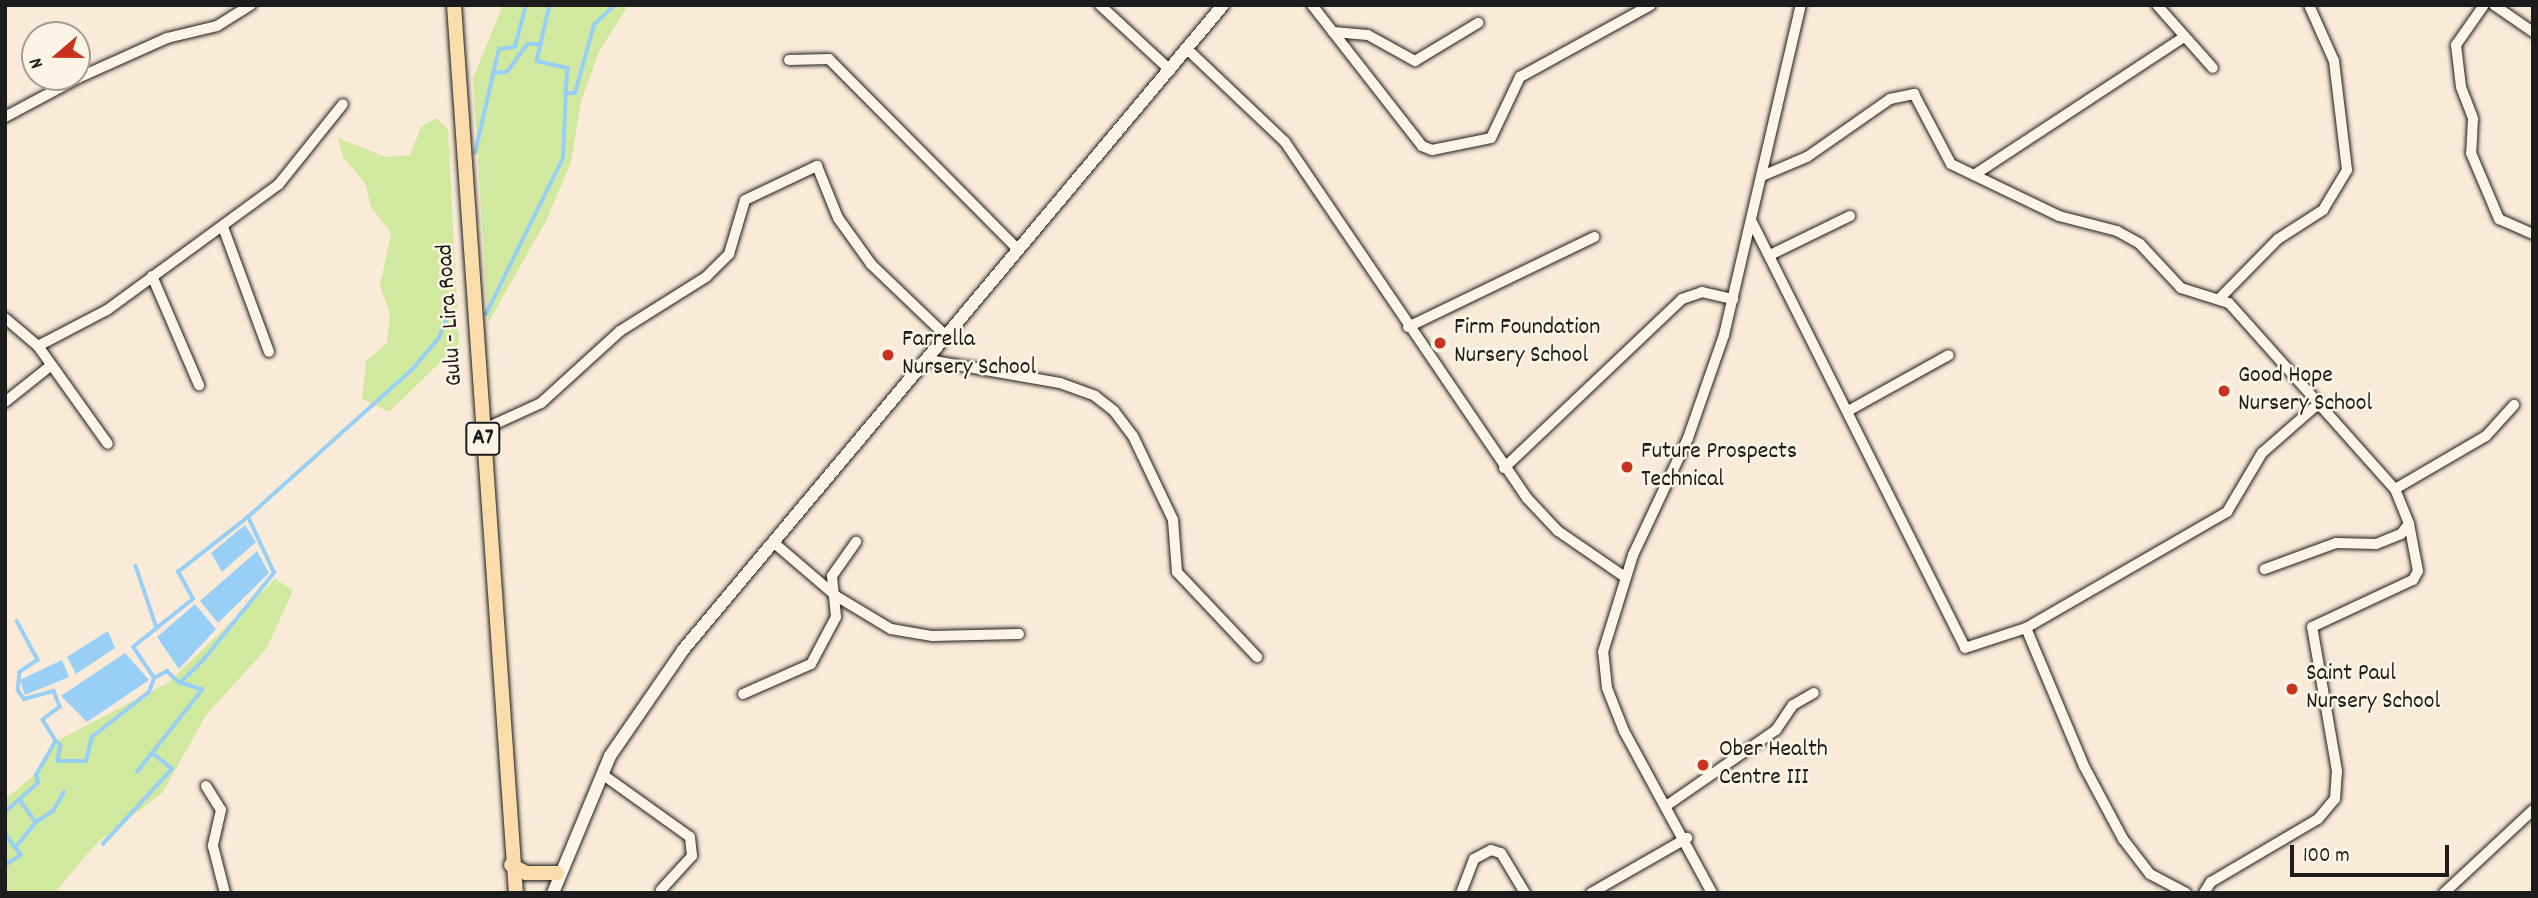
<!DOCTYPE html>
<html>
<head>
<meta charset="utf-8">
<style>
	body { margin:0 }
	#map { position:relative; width:2538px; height:898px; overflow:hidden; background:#faebd8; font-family:Dekko,sans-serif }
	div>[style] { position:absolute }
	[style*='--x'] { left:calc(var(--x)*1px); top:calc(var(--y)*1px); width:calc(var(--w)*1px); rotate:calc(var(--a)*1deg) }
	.green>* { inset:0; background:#d1e99e }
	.water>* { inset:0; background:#97cff6 }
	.stream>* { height:3.5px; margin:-1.75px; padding:0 1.75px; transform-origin:1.75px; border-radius:1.75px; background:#97cff6 }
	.roads { filter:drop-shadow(0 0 2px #1c1c1c) drop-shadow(0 0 2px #1c1c1c) }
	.street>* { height:10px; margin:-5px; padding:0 5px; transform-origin:5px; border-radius:5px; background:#fcf5e5 }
	.secondary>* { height:12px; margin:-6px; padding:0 6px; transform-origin:6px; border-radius:6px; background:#fcf5e5 }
	.primary>* { height:14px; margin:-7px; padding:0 7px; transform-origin:7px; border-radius:7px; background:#fbddab }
	.dots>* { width:19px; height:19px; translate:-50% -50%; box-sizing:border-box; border:4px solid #fcf5e5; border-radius:50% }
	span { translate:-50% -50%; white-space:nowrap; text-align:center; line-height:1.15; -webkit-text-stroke:5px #fcf5e5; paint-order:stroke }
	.shield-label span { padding:2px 5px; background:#fcf5e5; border:2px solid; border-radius:5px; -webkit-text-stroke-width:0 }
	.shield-label { font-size:23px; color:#1c1c1c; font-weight:700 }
	.street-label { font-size:24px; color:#1c1c1c }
	.poi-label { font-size:24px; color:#1c1c1c }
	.left { translate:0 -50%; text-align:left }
	.frame { position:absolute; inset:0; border:7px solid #1c1c1c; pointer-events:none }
	.north { position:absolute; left:21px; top:21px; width:70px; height:70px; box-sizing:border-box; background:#fcf5e5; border:2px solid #a29e95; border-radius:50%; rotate:250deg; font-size:19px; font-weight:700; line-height:28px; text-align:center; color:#1c1c1c }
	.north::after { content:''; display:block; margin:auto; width:24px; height:32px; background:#c8321e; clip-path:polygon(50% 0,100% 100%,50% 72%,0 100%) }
	.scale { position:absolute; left:2290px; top:845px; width:159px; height:32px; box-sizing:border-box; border:4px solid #1c1c1c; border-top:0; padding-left:9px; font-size:21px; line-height:24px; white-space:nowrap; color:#1c1c1c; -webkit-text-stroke:5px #fcf5e5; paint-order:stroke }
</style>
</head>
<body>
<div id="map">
	<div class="green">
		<i style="clip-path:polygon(503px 5px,628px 5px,599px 52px,581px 101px,571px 162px,547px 219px,488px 323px,473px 78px)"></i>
		<i style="clip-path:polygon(436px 118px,448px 129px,459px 344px,389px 412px,362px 399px,366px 361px,387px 343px,390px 314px,380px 286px,391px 233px,371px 207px,365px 183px,343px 157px,338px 138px,386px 157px,410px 155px,421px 127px)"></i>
		<i style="clip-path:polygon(275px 579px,293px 590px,267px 648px,206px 715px,163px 792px,97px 843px,54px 893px,5px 893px,5px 799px,32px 777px,57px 741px,169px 682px)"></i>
	</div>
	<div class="water">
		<i style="clip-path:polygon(245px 525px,256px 542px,222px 572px,211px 553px)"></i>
		<i style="clip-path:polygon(257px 551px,269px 573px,218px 623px,200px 601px)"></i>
		<i style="clip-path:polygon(195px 604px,216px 629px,179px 669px,157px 637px)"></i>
		<i style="clip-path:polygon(108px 631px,115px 648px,76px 674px,67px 657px)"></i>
		<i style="clip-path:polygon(125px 653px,149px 680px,87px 722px,61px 696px)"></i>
		<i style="clip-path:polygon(62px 660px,69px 677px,25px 695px,20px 680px)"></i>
	</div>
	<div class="stream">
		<i style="--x:550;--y:5;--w:57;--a:103.1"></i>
		<i style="--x:537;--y:61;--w:32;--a:13"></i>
		<i style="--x:568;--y:68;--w:24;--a:95"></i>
		<i style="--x:493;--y:73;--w:14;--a:-4"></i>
		<i style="--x:507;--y:72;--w:34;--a:-54"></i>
		<i style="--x:527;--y:44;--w:14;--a:0"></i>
		<i style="--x:475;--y:153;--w:107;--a:-77"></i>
		<i style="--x:499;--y:49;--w:16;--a:-7"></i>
		<i style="--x:515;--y:47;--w:43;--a:-75.3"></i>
		<i style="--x:486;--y:314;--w:174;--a:-63.7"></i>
		<i style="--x:563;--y:158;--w:65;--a:-87.4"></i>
		<i style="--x:566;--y:93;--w:9;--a:0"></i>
		<i style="--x:575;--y:93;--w:71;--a:-74.4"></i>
		<i style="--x:594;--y:25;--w:29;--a:-44"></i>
		<i style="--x:136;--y:566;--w:65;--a:71.3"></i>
		<i style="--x:17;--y:621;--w:44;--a:61.7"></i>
		<i style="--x:38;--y:660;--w:22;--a:146"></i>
		<i style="--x:20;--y:672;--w:18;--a:96"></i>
		<i style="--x:18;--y:690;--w:11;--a:56"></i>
		<i style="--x:24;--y:699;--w:31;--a:-15"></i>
		<i style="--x:54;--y:691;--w:17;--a:69"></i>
		<i style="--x:60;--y:707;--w:21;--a:143"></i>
		<i style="--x:43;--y:720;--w:25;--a:58"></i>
		<i style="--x:154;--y:678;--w:37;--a:-124"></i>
		<i style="--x:133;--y:647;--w:77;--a:-38.7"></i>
		<i style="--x:193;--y:599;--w:31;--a:-119"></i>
		<i style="--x:178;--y:572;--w:89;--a:-38.2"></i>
		<i style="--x:137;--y:772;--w:105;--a:-51.6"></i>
		<i style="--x:202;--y:690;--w:23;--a:-162"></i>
		<i style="--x:20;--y:800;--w:27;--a:54"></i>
		<i style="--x:5;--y:812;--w:44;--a:-41.3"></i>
		<i style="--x:38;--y:783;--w:8;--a:-104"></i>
		<i style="--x:36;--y:775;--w:39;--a:-60"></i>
		<i style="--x:56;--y:741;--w:6;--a:39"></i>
		<i style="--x:61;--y:745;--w:16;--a:101"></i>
		<i style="--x:58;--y:761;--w:28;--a:0"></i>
		<i style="--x:86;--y:761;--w:25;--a:-76"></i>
		<i style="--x:92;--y:737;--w:73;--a:-38.3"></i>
		<i style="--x:149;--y:692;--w:15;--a:-70"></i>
		<i style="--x:154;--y:678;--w:15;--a:-28"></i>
		<i style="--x:167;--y:671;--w:18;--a:43"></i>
		<i style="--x:180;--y:683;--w:34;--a:-45"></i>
		<i style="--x:204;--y:659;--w:111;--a:-50.9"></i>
		<i style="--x:274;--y:573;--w:62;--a:-114.9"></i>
		<i style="--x:248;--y:517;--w:219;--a:-41.9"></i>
		<i style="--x:411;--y:371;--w:43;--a:-49.7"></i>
		<i style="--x:439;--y:338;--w:24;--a:-68"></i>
		<i style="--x:5;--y:833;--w:27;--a:54"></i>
		<i style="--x:21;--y:855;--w:19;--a:145"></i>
		<i style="--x:103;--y:844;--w:102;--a:-47.4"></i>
		<i style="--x:172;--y:769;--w:24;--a:-142"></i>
		<i style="--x:15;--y:848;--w:33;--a:-51"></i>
		<i style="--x:36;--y:822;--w:20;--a:-33"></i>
		<i style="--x:53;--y:811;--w:22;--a:-60"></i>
	</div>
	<div class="roads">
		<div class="street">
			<i style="--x:1100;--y:5;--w:96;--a:42.9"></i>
			<i style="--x:1312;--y:5;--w:179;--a:52"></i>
			<i style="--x:1422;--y:146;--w:11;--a:22"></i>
			<i style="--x:1432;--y:150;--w:60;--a:-11.5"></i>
			<i style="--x:1491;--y:138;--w:68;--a:-64.6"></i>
			<i style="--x:1520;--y:77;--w:149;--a:-28.8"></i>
			<i style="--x:2157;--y:5;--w:84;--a:48.4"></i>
			<i style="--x:2484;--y:5;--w:49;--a:125"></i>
			<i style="--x:2456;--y:45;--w:42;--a:83.2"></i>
			<i style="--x:2461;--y:87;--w:34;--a:69"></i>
			<i style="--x:2473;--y:119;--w:34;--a:93"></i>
			<i style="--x:2471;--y:153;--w:72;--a:67"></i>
			<i style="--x:2499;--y:219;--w:37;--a:24"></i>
			<i style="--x:2494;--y:5;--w:47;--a:34.7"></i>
			<i style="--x:1333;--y:32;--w:35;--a:5"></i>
			<i style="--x:1368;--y:35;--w:54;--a:29"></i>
			<i style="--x:1415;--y:61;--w:74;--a:-31.1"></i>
			<i style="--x:1187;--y:49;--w:135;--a:43.5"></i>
			<i style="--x:1285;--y:142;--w:430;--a:55.8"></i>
			<i style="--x:1527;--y:498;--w:45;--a:46.8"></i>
			<i style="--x:1558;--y:531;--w:81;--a:34.5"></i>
			<i style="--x:789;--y:60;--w:40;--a:-1.4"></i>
			<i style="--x:829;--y:59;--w:268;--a:45.2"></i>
			<i style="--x:5;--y:117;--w:83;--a:-28.1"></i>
			<i style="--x:78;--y:78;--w:98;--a:-24.2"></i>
			<i style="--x:167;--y:38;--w:51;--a:-13.5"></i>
			<i style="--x:217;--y:26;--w:40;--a:-32"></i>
			<i style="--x:1974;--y:175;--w:251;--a:-33.3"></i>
			<i style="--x:1762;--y:176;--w:49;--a:-22.9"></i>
			<i style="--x:1807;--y:157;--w:101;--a:-34.9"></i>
			<i style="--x:1890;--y:99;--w:25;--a:-12"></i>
			<i style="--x:1914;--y:94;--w:79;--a:62.1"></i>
			<i style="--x:1951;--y:164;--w:120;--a:25.7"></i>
			<i style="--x:2059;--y:216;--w:60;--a:14.5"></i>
			<i style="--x:2117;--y:231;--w:26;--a:29"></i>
			<i style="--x:2140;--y:244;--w:60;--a:47"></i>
			<i style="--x:2181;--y:288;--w:50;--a:17.4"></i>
			<i style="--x:2229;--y:303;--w:249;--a:48.3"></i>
			<i style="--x:2395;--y:489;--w:38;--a:68"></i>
			<i style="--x:2409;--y:524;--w:13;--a:129"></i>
			<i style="--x:2401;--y:534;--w:27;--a:158"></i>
			<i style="--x:2376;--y:544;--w:40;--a:-178.6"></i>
			<i style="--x:2336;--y:543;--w:76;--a:159.9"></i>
			<i style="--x:1752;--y:222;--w:476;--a:63.4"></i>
			<i style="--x:1965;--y:648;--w:64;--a:-18.2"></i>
			<i style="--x:2026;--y:628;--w:232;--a:-30"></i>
			<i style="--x:2227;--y:512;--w:69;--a:-59.3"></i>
			<i style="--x:2262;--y:453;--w:74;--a:-41.2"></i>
			<i style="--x:223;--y:227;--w:133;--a:69.8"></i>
			<i style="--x:1770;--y:255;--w:89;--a:-26"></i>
			<i style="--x:152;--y:276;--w:119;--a:66.7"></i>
			<i style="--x:2220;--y:298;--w:83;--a:-45.5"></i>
			<i style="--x:2278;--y:239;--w:54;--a:-32.8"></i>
			<i style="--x:2323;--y:210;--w:47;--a:-59"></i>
			<i style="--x:2347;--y:170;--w:110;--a:-96.8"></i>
			<i style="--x:2334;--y:61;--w:61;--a:-114.1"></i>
			<i style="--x:5;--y:318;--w:43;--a:40.3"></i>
			<i style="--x:38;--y:346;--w:78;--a:-27.6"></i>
			<i style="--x:107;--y:310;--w:213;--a:-36.2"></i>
			<i style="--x:279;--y:184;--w:102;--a:-51.3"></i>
			<i style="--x:1408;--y:327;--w:207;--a:-25.8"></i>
			<i style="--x:38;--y:346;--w:120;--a:54.5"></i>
			<i style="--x:928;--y:360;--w:134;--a:9.9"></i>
			<i style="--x:1060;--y:383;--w:37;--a:20"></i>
			<i style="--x:1095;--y:396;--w:24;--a:38"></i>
			<i style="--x:1114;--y:411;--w:31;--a:53"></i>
			<i style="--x:1133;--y:436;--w:93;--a:64.5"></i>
			<i style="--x:1173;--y:520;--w:52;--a:85.6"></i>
			<i style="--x:1177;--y:572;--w:117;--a:46.7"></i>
			<i style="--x:5;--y:402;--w:56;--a:-38.5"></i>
			<i style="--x:1848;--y:411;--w:115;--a:-29"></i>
			<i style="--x:482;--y:430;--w:65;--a:-24.6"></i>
			<i style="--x:541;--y:403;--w:107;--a:-42.3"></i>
			<i style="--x:620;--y:331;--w:102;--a:-32.1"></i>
			<i style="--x:706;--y:277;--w:33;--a:-45"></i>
			<i style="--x:729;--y:254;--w:56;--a:-73.5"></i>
			<i style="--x:745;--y:200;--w:80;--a:-25.3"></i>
			<i style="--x:817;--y:166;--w:56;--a:68"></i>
			<i style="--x:838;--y:218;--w:57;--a:54.3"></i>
			<i style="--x:871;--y:264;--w:105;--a:43.8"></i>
			<i style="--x:1504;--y:468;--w:245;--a:-43.5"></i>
			<i style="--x:1682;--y:299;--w:21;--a:-19"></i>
			<i style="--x:1702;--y:292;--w:32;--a:13"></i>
			<i style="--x:2395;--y:489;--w:105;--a:-30.2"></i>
			<i style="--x:2486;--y:436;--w:42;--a:-47.9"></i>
			<i style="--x:773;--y:542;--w:83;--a:40.6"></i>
			<i style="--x:836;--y:596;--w:64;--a:31"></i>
			<i style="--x:891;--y:629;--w:42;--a:9.7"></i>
			<i style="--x:932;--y:636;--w:87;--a:-1.3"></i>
			<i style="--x:2026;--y:628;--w:150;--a:67.2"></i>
			<i style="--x:2084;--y:766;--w:83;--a:61.9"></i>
			<i style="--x:2123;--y:839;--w:44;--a:52.4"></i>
			<i style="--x:2150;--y:874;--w:41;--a:27.8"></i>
			<i style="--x:743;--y:694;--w:74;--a:-23.8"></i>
			<i style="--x:811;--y:664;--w:53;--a:-62"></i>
			<i style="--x:836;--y:617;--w:41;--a:-95.6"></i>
			<i style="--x:832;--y:576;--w:42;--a:-54.8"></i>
			<i style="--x:602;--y:774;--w:108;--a:35.6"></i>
			<i style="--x:690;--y:837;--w:19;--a:84"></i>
			<i style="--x:692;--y:856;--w:46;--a:132.4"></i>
			<i style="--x:206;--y:786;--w:28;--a:58"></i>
			<i style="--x:221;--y:810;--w:37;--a:103"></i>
			<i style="--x:213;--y:846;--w:49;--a:75.7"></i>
			<i style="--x:1669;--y:804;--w:130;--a:-34.7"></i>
			<i style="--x:1776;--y:730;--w:30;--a:-56"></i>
			<i style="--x:1793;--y:705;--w:24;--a:-30"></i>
			<i style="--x:1461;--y:893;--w:36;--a:-69"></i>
			<i style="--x:1474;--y:859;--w:19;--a:-28"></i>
			<i style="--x:1491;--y:850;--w:10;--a:17"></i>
			<i style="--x:1501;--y:853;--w:47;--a:59"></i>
			<i style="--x:1591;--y:893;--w:111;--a:-29.8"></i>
			<i style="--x:1712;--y:893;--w:184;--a:-118.5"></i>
			<i style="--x:1624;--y:731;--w:46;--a:-111.6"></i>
			<i style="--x:1607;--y:688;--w:36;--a:-96"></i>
			<i style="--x:1603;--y:652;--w:102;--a:-72.8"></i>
			<i style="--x:1633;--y:555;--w:129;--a:-64.8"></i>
			<i style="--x:1688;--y:438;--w:109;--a:-70.7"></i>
			<i style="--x:1724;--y:335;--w:339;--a:-76.9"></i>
			<i style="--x:2204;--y:893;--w:13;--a:-58"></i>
			<i style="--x:2211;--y:882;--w:124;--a:-30.5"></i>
			<i style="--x:2318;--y:819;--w:26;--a:-50"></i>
			<i style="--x:2335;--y:799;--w:28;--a:-86"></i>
			<i style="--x:2337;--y:771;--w:146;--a:-99.8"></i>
			<i style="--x:2312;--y:627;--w:111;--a:-25"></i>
			<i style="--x:2413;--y:580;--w:10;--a:-61"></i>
			<i style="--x:2418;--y:571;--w:48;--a:-100.8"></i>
			<i style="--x:2444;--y:893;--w:122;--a:-43"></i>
		</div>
		<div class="secondary">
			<i style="--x:553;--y:893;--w:148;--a:-67.4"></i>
			<i style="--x:610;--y:756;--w:129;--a:-55.4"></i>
			<i style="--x:683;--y:650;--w:841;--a:-50.06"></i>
		</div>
		<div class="primary">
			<i style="--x:454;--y:5;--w:890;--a:86.01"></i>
			<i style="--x:511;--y:865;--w:17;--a:28"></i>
			<i style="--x:526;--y:873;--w:31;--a:0"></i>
		</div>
	</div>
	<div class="dots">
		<i style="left:1440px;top:343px;background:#c8321e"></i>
		<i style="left:888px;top:355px;background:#c8321e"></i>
		<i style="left:2224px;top:391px;background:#c8321e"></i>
		<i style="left:1627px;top:467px;background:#c8321e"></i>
		<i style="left:2292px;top:689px;background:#c8321e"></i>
		<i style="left:1703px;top:765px;background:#c8321e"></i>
	</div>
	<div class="shield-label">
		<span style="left:483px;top:439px">A7</span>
	</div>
	<div class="street-label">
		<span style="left:451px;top:315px;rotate:-94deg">Gulu - Lira Road</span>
	</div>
	<div class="poi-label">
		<span class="left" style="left:1454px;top:343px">Firm Foundation<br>Nursery School</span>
		<span class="left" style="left:902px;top:355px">Farrella<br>Nursery School</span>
		<span class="left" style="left:2238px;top:391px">Good Hope<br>Nursery School</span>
		<span class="left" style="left:1641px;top:467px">Future Prospects<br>Technical</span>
		<span class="left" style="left:2306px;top:689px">Saint Paul<br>Nursery School</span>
		<span class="left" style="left:1719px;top:765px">Ober Health<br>Centre III</span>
	</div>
	<div class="frame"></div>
	<div class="north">N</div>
	<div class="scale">100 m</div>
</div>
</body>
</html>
